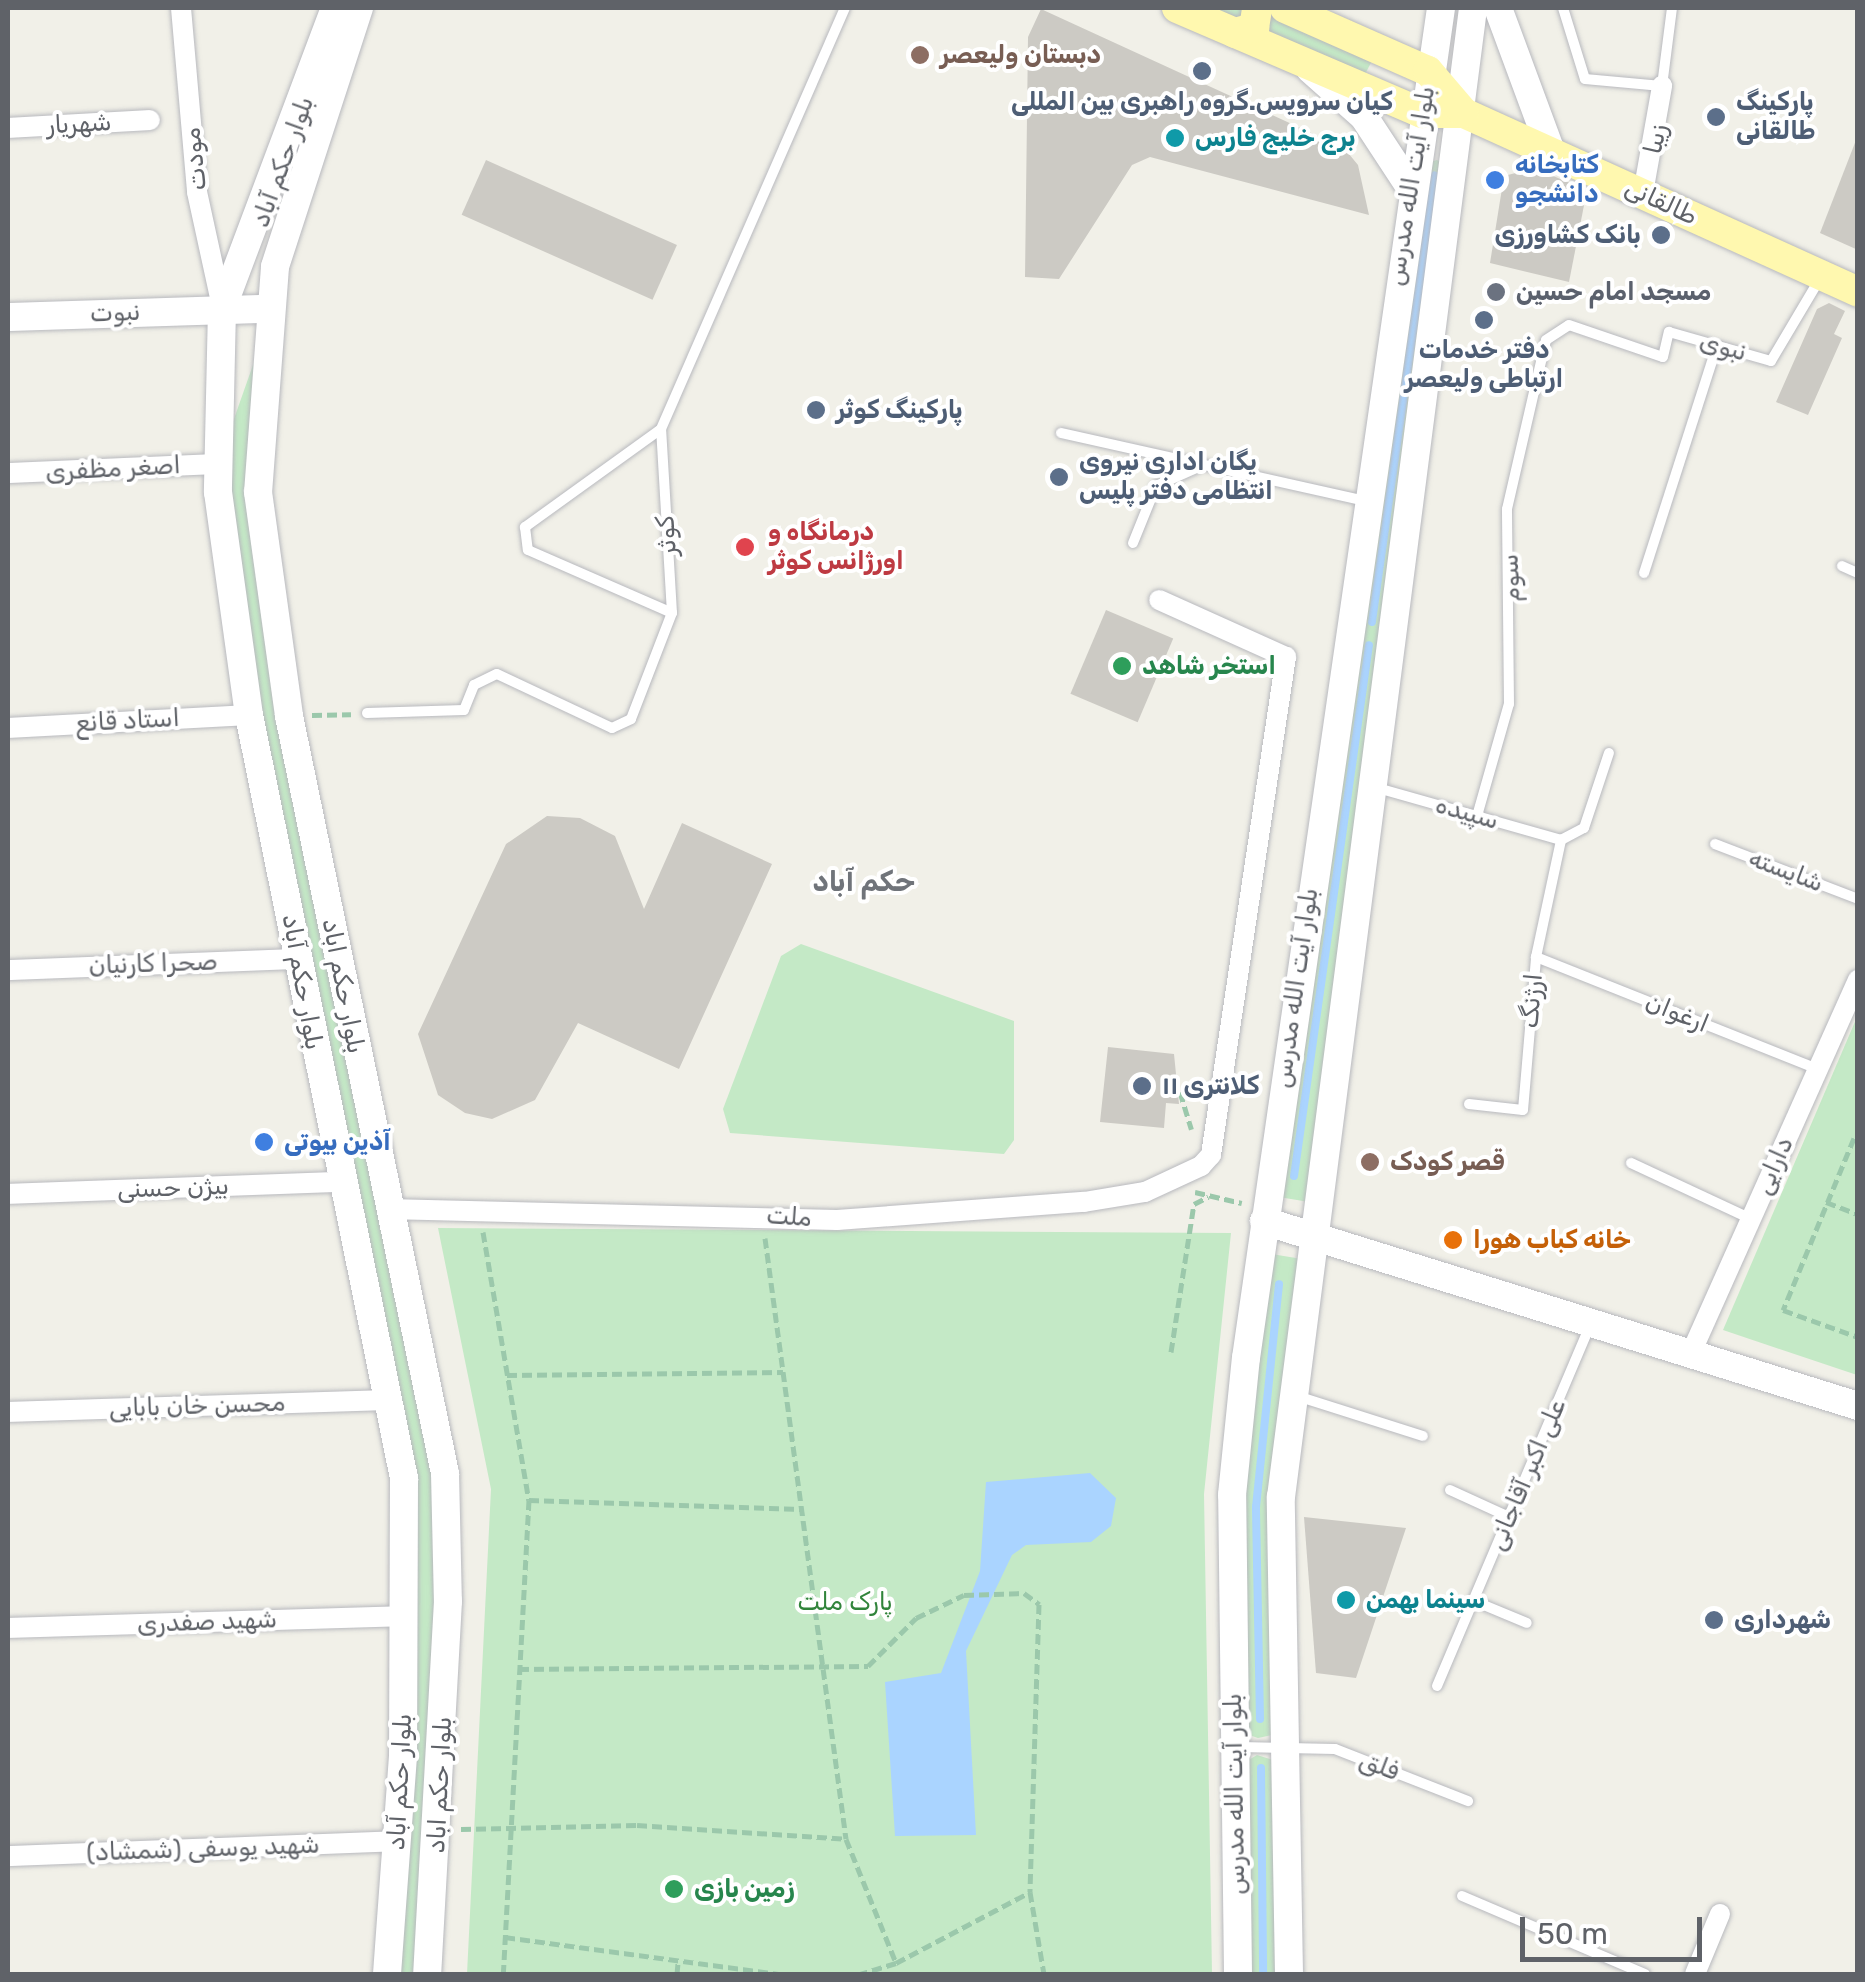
<!DOCTYPE html>
<html>
<head>
<meta charset="utf-8">
<style>
	body { margin:0 }
	#map { position:relative; width:1865px; height:1982px; overflow:hidden; background:#f1f0e8; font-family:Rubik,"Noto Naskh Arabic",sans-serif }
	div>[style] { position:absolute }
	[style*='--x'] { left:calc(var(--x)*1px); top:calc(var(--y)*1px); width:calc(var(--w)*1px); rotate:calc(var(--a)*1deg) }
	.green>* { inset:0; background:#c4e9c6 }
	.water>* { inset:0; background:#aad4ff }
	.stream>* { height:8px; margin:-4px; padding:0 4px; transform-origin:4px; border-radius:4px; background:#aad4ff }
	.building>* { inset:0; background:#cccac4; transform-origin:0 0 }
	.path>* { height:5px; margin-top:-2.5px; transform-origin:0; background:repeating-linear-gradient(90deg,#9bc8ab 0 10px,transparent 0 15px) }
	.roads { filter:drop-shadow(0 0 2px #b8b9be) drop-shadow(0 0 2px #b8b9be) }
	.lane>* { height:10px; margin:-5px; padding:0 5px; transform-origin:5px; border-radius:5px; background:#fff }
	.street>* { height:20px; margin:-10px; padding:0 10px; transform-origin:10px; border-radius:10px; background:#fff }
	.secondary>* { height:28px; margin:-14px; padding:0 14px; transform-origin:14px; border-radius:14px; background:#fff }
	.primary>* { height:30px; margin:-15px; padding:0 15px; transform-origin:15px; border-radius:15px; background:#fff8af }
	.dots>* { width:28px; height:28px; translate:-50% -50%; box-sizing:border-box; border:5px solid #fff; border-radius:50% }
	span { translate:-50% -50%; white-space:nowrap; text-align:center; line-height:1.15; -webkit-text-stroke:8px #fff; paint-order:stroke }
	.education-label { font-size:25px; color:#785e54; font-weight:700 }
	.left { translate:0 -50%; text-align:left }
	.service-label { font-size:25px; color:#4e5e75; font-weight:700 }
	.right { translate:-100% -50%; text-align:right }
	.street-label { font-size:25px; color:#5f6268 }
	.culture-label { font-size:25px; color:#0d838f; font-weight:700 }
	.shop-label { font-size:25px; color:#366cbe; font-weight:700 }
	.worship-label { font-size:25px; color:#5b616d; font-weight:700 }
	.health-label { font-size:25px; color:#be3a42; font-weight:700 }
	.leisure-label { font-size:25px; color:#27864d; font-weight:700 }
	.food-label { font-size:25px; color:#c56008; font-weight:700 }
	.park-label { font-size:25px; color:#31843b }
	.neighbourhood-label { font-size:28px; color:#70747a; font-weight:700 }
	.frame { position:absolute; inset:0; border:10px solid #5f6268; pointer-events:none }
	.scale { position:absolute; left:1520px; top:1917px; width:182px; height:45px; box-sizing:border-box; border:5px solid #5f6268; border-top:0; padding-left:12px; font-size:30px; line-height:35px; white-space:nowrap; color:#5f6268; -webkit-text-stroke:8px #fff; paint-order:stroke }
</style>
</head>
<body>
<div id="map">
	<div class="green">
		<i style="clip-path:polygon(1177px 8px,1285px 8px,1378px 49px,1359px 86px)"></i>
		<i style="clip-path:polygon(1437px 160px,1448px 165px,1315px 1203px,1267px 1195px,1426px 163px)"></i>
		<i style="clip-path:polygon(265px 331px,258px 492px,441px 1445px,427px 1974px,387px 1974px,407px 1616px,386px 1400px,218px 464px)"></i>
		<i style="clip-path:polygon(801px 944px,1014px 1021px,1014px 1140px,1004px 1154px,730px 1133px,723px 1109px,781px 956px)"></i>
		<i style="clip-path:polygon(1857px 1017px,1858px 1375px,1857px 1375px,1723px 1330px)"></i>
		<i style="clip-path:polygon(438px 1228px,1231px 1233px,1204px 1494px,1212px 1974px,467px 1974px,491px 1489px)"></i>
		<i style="clip-path:polygon(1259px 1252px,1308px 1260px,1272px 1735px,1258px 1738px,1249px 1735px,1232px 1495px)"></i>
		<i style="clip-path:polygon(1257px 1755px,1273px 1760px,1289px 1974px,1238px 1974px,1242px 1764px)"></i>
	</div>
	<div class="water">
		<i style="clip-path:polygon(1090px 1473px,1116px 1498px,1111px 1526px,1091px 1542px,1026px 1545px,1012px 1555px,966px 1651px,976px 1835px,895px 1836px,885px 1682px,941px 1673px,980px 1571px,986px 1482px)"></i>
	</div>
	<div class="stream">
		<i style="--x:1372;--y:622;--w:451;--a:-82"></i>
		<i style="--x:1294;--y:1176;--w:536;--a:-81.96"></i>
		<i style="--x:1260;--y:1719;--w:212;--a:-91.1"></i>
		<i style="--x:1256;--y:1507;--w:224;--a:-84.1"></i>
		<i style="--x:1261;--y:1768;--w:206;--a:89.4"></i>
	</div>
	<div class="building">
		<i style="clip-path:polygon(1041px 9px,1344px 148px,1358px 165px,1369px 215px,1150px 157px,1132px 165px,1059px 279px,1025px 277px,1028px 37px)"></i>
		<i style="clip-path:polygon(1858px 135px,1858px 250px,1820px 233px)"></i>
		<i style="left:486px;top:160px;width:209px;height:60px;rotate:24deg"></i>
		<i style="clip-path:polygon(1534px 168px,1587px 190px,1569px 282px,1490px 263px,1504px 176px)"></i>
		<i style="clip-path:polygon(1829px 303px,1845px 311px,1834px 334px,1842px 338px,1808px 415px,1776px 402px,1817px 309px)"></i>
		<i style="left:1106px;top:610px;width:73px;height:91px;rotate:23deg"></i>
		<i style="clip-path:polygon(547px 816px,580px 818px,615px 836px,644px 909px,682px 823px,772px 864px,679px 1069px,578px 1023px,535px 1100px,492px 1119px,465px 1113px,438px 1095px,418px 1034px,506px 844px)"></i>
		<i style="clip-path:polygon(1108px 1047px,1174px 1054px,1179px 1104px,1166px 1103px,1164px 1128px,1100px 1122px)"></i>
		<i style="clip-path:polygon(1304px 1517px,1406px 1528px,1356px 1678px,1316px 1673px)"></i>
	</div>
	<div class="path">
		<i style="--x:312;--y:715;--w:39;--a:-1"></i>
		<i style="--x:1180;--y:1092;--w:39;--a:73"></i>
		<i style="--x:1854;--y:1138;--w:186;--a:112.4"></i>
		<i style="--x:1783;--y:1310;--w:80;--a:19.8"></i>
		<i style="--x:1195;--y:1192;--w:48;--a:13.2"></i>
		<i style="--x:1826;--y:1202;--w:34;--a:21"></i>
		<i style="--x:483;--y:1232;--w:272;--a:80.3"></i>
		<i style="--x:529;--y:1500;--w:475;--a:93.1"></i>
		<i style="--x:765;--y:1238;--w:606;--a:82.32"></i>
		<i style="--x:846;--y:1839;--w:134;--a:68"></i>
		<i style="--x:896;--y:1963;--w:38;--a:163"></i>
		<i style="--x:1171;--y:1352;--w:150;--a:-81.2"></i>
		<i style="--x:1194;--y:1204;--w:16;--a:-27"></i>
		<i style="--x:507;--y:1375;--w:276;--a:-0.6"></i>
		<i style="--x:529;--y:1500;--w:272;--a:1.9"></i>
		<i style="--x:519;--y:1669;--w:349;--a:-0.5"></i>
		<i style="--x:868;--y:1666;--w:68;--a:-45"></i>
		<i style="--x:916;--y:1618;--w:53;--a:-25.6"></i>
		<i style="--x:964;--y:1595;--w:60;--a:-1.9"></i>
		<i style="--x:1024;--y:1593;--w:19;--a:36"></i>
		<i style="--x:1039;--y:1604;--w:288;--a:91.8"></i>
		<i style="--x:461;--y:1829;--w:176;--a:-1.3"></i>
		<i style="--x:637;--y:1825;--w:209;--a:3.8"></i>
		<i style="--x:505;--y:1937;--w:276;--a:7.7"></i>
		<i style="--x:896;--y:1963;--w:152;--a:-27.9"></i>
		<i style="--x:1030;--y:1892;--w:83;--a:80.3"></i>
		<i style="--x:677;--y:1974;--w:11;--a:-85"></i>
	</div>
	<div class="roads">
		<div class="lane">
			<i style="--x:1563;--y:8;--w:74;--a:72.8"></i>
			<i style="--x:1585;--y:79;--w:77;--a:5.2"></i>
			<i style="--x:1662;--y:86;--w:79;--a:-82.7"></i>
			<i style="--x:661;--y:429;--w:168;--a:144.2"></i>
			<i style="--x:525;--y:527;--w:23;--a:83"></i>
			<i style="--x:528;--y:550;--w:157;--a:23.6"></i>
			<i style="--x:1061;--y:433;--w:311;--a:12.6"></i>
			<i style="--x:1133;--y:543;--w:61;--a:-68"></i>
			<i style="--x:1156;--y:486;--w:51;--a:-24.1"></i>
			<i style="--x:1842;--y:566;--w:17;--a:24"></i>
			<i style="--x:1644;--y:573;--w:239;--a:-72.2"></i>
			<i style="--x:367;--y:713;--w:97;--a:-1.8"></i>
			<i style="--x:464;--y:710;--w:27;--a:-68"></i>
			<i style="--x:474;--y:685;--w:25;--a:-26"></i>
			<i style="--x:497;--y:674;--w:127;--a:25.2"></i>
			<i style="--x:612;--y:728;--w:21;--a:-25"></i>
			<i style="--x:631;--y:719;--w:114;--a:-68.9"></i>
			<i style="--x:672;--y:613;--w:184;--a:-93.4"></i>
			<i style="--x:661;--y:429;--w:459;--a:-66.4"></i>
			<i style="--x:1374;--y:787;--w:194;--a:15.8"></i>
			<i style="--x:1477;--y:816;--w:116;--a:-74.1"></i>
			<i style="--x:1509;--y:704;--w:195;--a:-90.6"></i>
			<i style="--x:1507;--y:509;--w:173;--a:-77"></i>
			<i style="--x:1546;--y:340;--w:27;--a:-33"></i>
			<i style="--x:1569;--y:325;--w:99;--a:18.8"></i>
			<i style="--x:1663;--y:357;--w:26;--a:-77"></i>
			<i style="--x:1669;--y:332;--w:106;--a:15.9"></i>
			<i style="--x:1771;--y:361;--w:94;--a:-59.3"></i>
			<i style="--x:1561;--y:840;--w:26;--a:-28"></i>
			<i style="--x:1584;--y:828;--w:79;--a:-71.6"></i>
			<i style="--x:1715;--y:844;--w:153;--a:21"></i>
			<i style="--x:1536;--y:957;--w:303;--a:21.7"></i>
			<i style="--x:1469;--y:1104;--w:54;--a:6.3"></i>
			<i style="--x:1523;--y:1110;--w:154;--a:-85.1"></i>
			<i style="--x:1536;--y:957;--w:120;--a:-77.9"></i>
			<i style="--x:1631;--y:1163;--w:132;--a:25"></i>
			<i style="--x:1297;--y:1396;--w:132;--a:17.6"></i>
			<i style="--x:1450;--y:1490;--w:65;--a:24.6"></i>
			<i style="--x:1474;--y:1601;--w:57;--a:22.5"></i>
			<i style="--x:1437;--y:1686;--w:392;--a:-67"></i>
			<i style="--x:1239;--y:1747;--w:96;--a:1.2"></i>
			<i style="--x:1335;--y:1749;--w:143;--a:21.4"></i>
			<i style="--x:1462;--y:1896;--w:199;--a:23.1"></i>
		</div>
		<div class="street">
			<i style="--x:181;--y:8;--w:185;--a:85"></i>
			<i style="--x:197;--y:192;--w:118;--a:77.7"></i>
			<i style="--x:8;--y:128;--w:142;--a:-3.2"></i>
			<i style="--x:1643;--y:193;--w:109;--a:-79.9"></i>
			<i style="--x:8;--y:473;--w:210;--a:-2.5"></i>
			<i style="--x:8;--y:728;--w:241;--a:-3.1"></i>
			<i style="--x:8;--y:970;--w:290;--a:-2.2"></i>
			<i style="--x:8;--y:1194;--w:331;--a:-2.1"></i>
			<i style="--x:387;--y:1209;--w:450;--a:1.4"></i>
			<i style="--x:837;--y:1220;--w:248;--a:-4.2"></i>
			<i style="--x:1084;--y:1202;--w:62;--a:-9.3"></i>
			<i style="--x:1145;--y:1192;--w:62;--a:-24.9"></i>
			<i style="--x:1201;--y:1166;--w:15;--a:-48"></i>
			<i style="--x:1211;--y:1155;--w:504;--a:-81.44"></i>
			<i style="--x:1286;--y:657;--w:139;--a:-155.8"></i>
			<i style="--x:1691;--y:1353;--w:409;--a:-65.9"></i>
			<i style="--x:8;--y:1412;--w:378;--a:-1.8"></i>
			<i style="--x:8;--y:1628;--w:399;--a:-1.7"></i>
			<i style="--x:8;--y:1856;--w:390;--a:-2.2"></i>
			<i style="--x:1695;--y:1974;--w:65;--a:-67.4"></i>
		</div>
		<div class="secondary">
			<i style="--x:335;--y:8;--w:322;--a:110.6"></i>
			<i style="--x:222;--y:309;--w:183;--a:91.3"></i>
			<i style="--x:218;--y:492;--w:225;--a:82.1"></i>
			<i style="--x:249;--y:715;--w:779;--a:78.52"></i>
			<i style="--x:404;--y:1478;--w:278;--a:90.2"></i>
			<i style="--x:403;--y:1756;--w:219;--a:94.2"></i>
			<i style="--x:359;--y:8;--w:272;--a:108"></i>
			<i style="--x:275;--y:267;--w:226;--a:94.3"></i>
			<i style="--x:258;--y:492;--w:226;--a:82.1"></i>
			<i style="--x:289;--y:716;--w:773;--a:78.36"></i>
			<i style="--x:445;--y:1473;--w:128;--a:88.7"></i>
			<i style="--x:448;--y:1601;--w:374;--a:93.2"></i>
			<i style="--x:1498;--y:8;--w:153;--a:69.7"></i>
			<i style="--x:1310;--y:69;--w:72;--a:41.6"></i>
			<i style="--x:1364;--y:117;--w:84;--a:56.7"></i>
			<i style="--x:8;--y:317;--w:261;--a:-1.8"></i>
			<i style="--x:1264;--y:1221;--w:622;--a:17.3"></i>
			<i style="--x:1238;--y:1974;--w:479;--a:-90.7"></i>
			<i style="--x:1232;--y:1495;--w:138;--a:-84.2"></i>
			<i style="--x:1246;--y:1358;--w:1364;--a:-81.78"></i>
			<i style="--x:1289;--y:1974;--w:477;--a:-91"></i>
			<i style="--x:1281;--y:1497;--w:1501;--a:-82.65"></i>
		</div>
		<div class="primary">
			<i style="--x:1177;--y:8;--w:267;--a:23.2"></i>
			<i style="--x:1422;--y:113;--w:42;--a:0"></i>
			<i style="--x:1464;--y:113;--w:433;--a:24.4"></i>
			<i style="--x:1285;--y:8;--w:156;--a:23.8"></i>
			<i style="--x:1428;--y:71;--w:55;--a:49.4"></i>
			<i style="--x:1235;--y:33;--w:20;--a:-15"></i>
			<i style="--x:1254;--y:28;--w:20;--a:-81"></i>
		</div>
	</div>
	<div class="dots">
		<i style="left:920px;top:55px;background:#8d6e63"></i>
		<i style="left:1202px;top:71px;background:#5c6f8a"></i>
		<i style="left:1716px;top:117px;background:#5c6f8a"></i>
		<i style="left:1175px;top:138px;background:#0f9aa8"></i>
		<i style="left:1495px;top:180px;background:#3f7fe0"></i>
		<i style="left:1661px;top:235px;background:#5c6f8a"></i>
		<i style="left:1496px;top:292px;background:#6b7280"></i>
		<i style="left:1484px;top:320px;background:#5c6f8a"></i>
		<i style="left:816px;top:410px;background:#5c6f8a"></i>
		<i style="left:1059px;top:477px;background:#5c6f8a"></i>
		<i style="left:745px;top:547px;background:#e0444e"></i>
		<i style="left:1122px;top:666px;background:#2e9e5b"></i>
		<i style="left:1142px;top:1086px;background:#5c6f8a"></i>
		<i style="left:264px;top:1142px;background:#3f7fe0"></i>
		<i style="left:1370px;top:1162px;background:#8d6e63"></i>
		<i style="left:1453px;top:1240px;background:#e8710a"></i>
		<i style="left:1346px;top:1600px;background:#0f9aa8"></i>
		<i style="left:1714px;top:1620px;background:#5c6f8a"></i>
		<i style="left:674px;top:1889px;background:#2e9e5b"></i>
	</div>
	<div class="education-label">
		<span class="left" style="left:940px;top:55px">دبستان ولیعصر</span>
		<span class="left" style="left:1390px;top:1162px">قصر کودک</span>
	</div>
	<div class="service-label">
		<span style="left:1202px;top:102px">کیان سرویس.گروه راهبری بین المللی</span>
		<span class="left" style="left:1736px;top:117px">پارکینگ<br>طالقانی</span>
		<span class="right" style="left:1641px;top:235px">بانک کشاورزی</span>
		<span style="left:1484px;top:365px">دفتر خدمات<br>ارتباطی ولیعصر</span>
		<span class="left" style="left:836px;top:410px">پارکینگ کوثر</span>
		<span class="left" style="left:1079px;top:477px">یگان اداری نیروی<br>انتظامی دفتر پلیس</span>
		<span class="left" style="left:1162px;top:1086px">کلانتری ۱۱</span>
		<span class="left" style="left:1734px;top:1620px">شهرداری</span>
	</div>
	<div class="street-label">
		<span style="left:79px;top:124px;rotate:-3deg">شهریار</span>
		<span style="left:1656px;top:139px;rotate:-77deg">زیبا</span>
		<span style="left:195px;top:159px;rotate:-96deg">مودت</span>
		<span style="left:283px;top:162px;rotate:-70deg">بلوار حکم آباد</span>
		<span style="left:1411px;top:186px;rotate:-81deg">بلوار آیت الله مدرس</span>
		<span style="left:1661px;top:202px;rotate:25deg">طالقانی</span>
		<span style="left:115px;top:313px;rotate:-2deg">نبوت</span>
		<span style="left:1723px;top:347px;rotate:16deg">نبوی</span>
		<span style="left:113px;top:469px;rotate:-3deg">اصغر مظفری</span>
		<span style="left:667px;top:536px;rotate:-94deg">کوثر</span>
		<span style="left:1511px;top:578px;rotate:-93deg">سوم</span>
		<span style="left:128px;top:721px;rotate:-3deg">استاد قانع</span>
		<span style="left:1467px;top:813px;rotate:16deg">سپیده</span>
		<span style="left:1786px;top:871px;rotate:21deg">شایسته</span>
		<span style="left:153px;top:964px;rotate:-2deg">صحرا کارنیان</span>
		<span style="left:302px;top:982px;rotate:80deg">بلوار حکم آباد</span>
		<span style="left:343px;top:986px;rotate:79deg">بلوار حکم اباد</span>
		<span style="left:1296px;top:988px;rotate:-82deg">بلوار آیت الله مدرس</span>
		<span style="left:1532px;top:1001px;rotate:-85deg">ارژنگ</span>
		<span style="left:1677px;top:1013px;rotate:22deg">ارغوان</span>
		<span style="left:1774px;top:1166px;rotate:-66deg">دارایی</span>
		<span style="left:173px;top:1188px;rotate:-2deg">بیژن حسنی</span>
		<span style="left:789px;top:1217px;rotate:4deg">ملت</span>
		<span style="left:197px;top:1406px;rotate:-2deg">محسن خان بابایی</span>
		<span style="left:1527px;top:1475px;rotate:-67deg">علی اکبر آقاجانی</span>
		<span style="left:207px;top:1622px;rotate:-2deg">شهید صفدری</span>
		<span style="left:1379px;top:1766px;rotate:21deg">فلق</span>
		<span style="left:400px;top:1782px;rotate:-87deg">بلوار حکم آباد</span>
		<span style="left:440px;top:1785px;rotate:-87deg">بلوار حکم اباد</span>
		<span style="left:1235px;top:1794px;rotate:-91deg">بلوار آیت الله مدرس</span>
		<span style="left:203px;top:1849px;rotate:-2deg">شهید یوسفی (شمشاد)</span>
	</div>
	<div class="culture-label">
		<span class="left" style="left:1195px;top:138px">برج خلیج فارس</span>
		<span class="left" style="left:1366px;top:1600px">سینما بهمن</span>
	</div>
	<div class="shop-label">
		<span class="left" style="left:1515px;top:180px">کتابخانه<br>دانشجو</span>
		<span class="left" style="left:284px;top:1142px">آذین بیوتی</span>
	</div>
	<div class="worship-label">
		<span class="left" style="left:1516px;top:292px">مسجد امام حسین</span>
	</div>
	<div class="health-label">
		<span class="left" style="left:768px;top:547px">درمانگاه و<br>اورژانس کوثر</span>
	</div>
	<div class="leisure-label">
		<span class="left" style="left:1142px;top:666px">استخر شاهد</span>
		<span class="left" style="left:694px;top:1889px">زمین بازی</span>
	</div>
	<div class="food-label">
		<span class="left" style="left:1473px;top:1240px">خانه کباب هورا</span>
	</div>
	<div class="park-label">
		<span style="left:845px;top:1602px">پارک ملت</span>
	</div>
	<div class="neighbourhood-label">
		<span style="left:864px;top:882px">حکم آباد</span>
	</div>
	<div class="frame"></div>
	<div class="scale">50 m</div>
</div>
</body>
</html>
